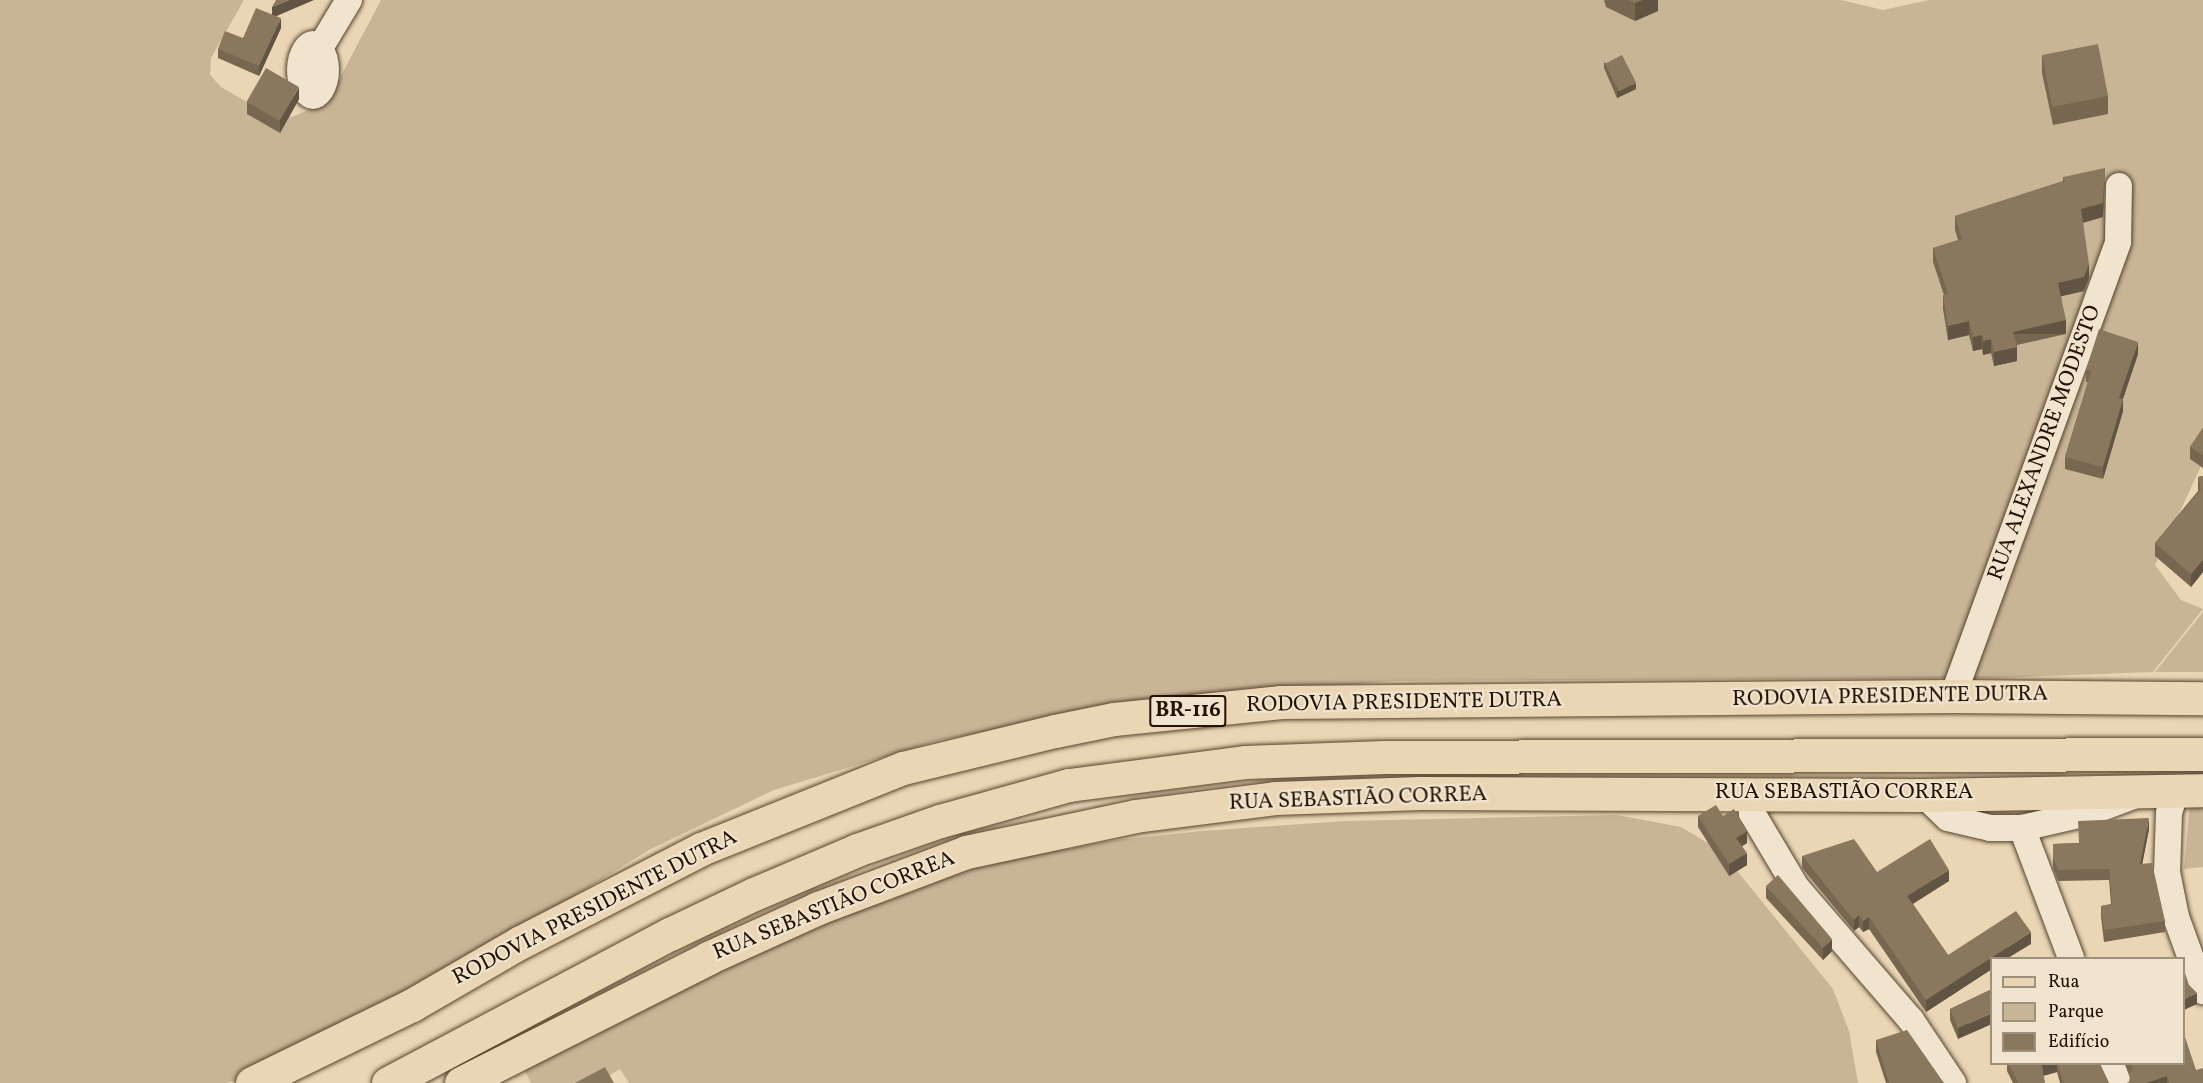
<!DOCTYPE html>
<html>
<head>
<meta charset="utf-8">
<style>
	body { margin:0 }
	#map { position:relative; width:2203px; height:1083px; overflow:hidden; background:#ead6b5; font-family:Vollkorn,serif }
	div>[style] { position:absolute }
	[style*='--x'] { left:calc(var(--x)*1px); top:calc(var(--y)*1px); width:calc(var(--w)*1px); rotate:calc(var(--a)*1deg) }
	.green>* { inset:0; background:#c8b596 }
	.roads { filter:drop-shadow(0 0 2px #55432d) drop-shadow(0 0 2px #55432d) }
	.street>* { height:26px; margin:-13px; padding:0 13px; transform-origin:13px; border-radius:13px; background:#f1e4cf }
	.street>.ring { margin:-13px; padding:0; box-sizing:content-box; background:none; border:26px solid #f1e4cf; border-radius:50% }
	.primary>* { height:33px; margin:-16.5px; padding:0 16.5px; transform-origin:16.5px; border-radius:16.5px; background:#ead6b5 }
	.highway>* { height:33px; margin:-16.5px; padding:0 16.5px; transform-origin:16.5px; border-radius:16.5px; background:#ead6b5 }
	.wall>* { inset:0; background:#776751 }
	.shaded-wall>* { inset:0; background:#615442; transform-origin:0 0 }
	.building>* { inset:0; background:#8a785e; transform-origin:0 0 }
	span { translate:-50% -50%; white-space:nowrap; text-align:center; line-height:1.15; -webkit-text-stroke:4.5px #f1e4cf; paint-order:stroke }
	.shield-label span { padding:2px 4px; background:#f1e4cf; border:2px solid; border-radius:4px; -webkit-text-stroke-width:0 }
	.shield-label { font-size:21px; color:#231200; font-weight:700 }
	.street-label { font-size:22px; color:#231200 }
	.legend { position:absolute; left:1990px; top:957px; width:195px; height:108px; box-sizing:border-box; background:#f1e4cf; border:2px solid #9f907c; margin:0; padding:8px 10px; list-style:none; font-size:18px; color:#231200 }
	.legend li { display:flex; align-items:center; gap:12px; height:30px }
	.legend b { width:30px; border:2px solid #9f907c }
</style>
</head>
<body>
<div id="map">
	<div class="green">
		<i style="clip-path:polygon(0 0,244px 0,211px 58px,210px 75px,221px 87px,263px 111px,292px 117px,313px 108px,334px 89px,381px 0,1841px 0,1883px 10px,1929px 0,2203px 0,2203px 462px,2155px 565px,2181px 600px,2203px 609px,2153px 672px,1992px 678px,1392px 681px,1128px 704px,936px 741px,774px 790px,649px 850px,433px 983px,237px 1080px,226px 1083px,0 1083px)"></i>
		<i style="clip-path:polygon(2203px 612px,2203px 672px,2155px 672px)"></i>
		<i style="clip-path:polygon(2190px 803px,2203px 804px,2203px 867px,2184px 869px)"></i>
		<i style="clip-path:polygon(1617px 815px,1681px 827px,1721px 851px,1833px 989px,1849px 1031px,1858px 1083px,629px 1083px,620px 1069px,596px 1083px,531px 1083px,520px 1061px,649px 992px,947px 875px,1022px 857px,1116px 840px,1202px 831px,1344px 821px)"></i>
	</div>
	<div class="roads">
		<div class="street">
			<i class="ring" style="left:300px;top:44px;width:-2px;height:-2px"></i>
			<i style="--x:320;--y:48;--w:56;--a:-58.9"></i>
			<i style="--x:1953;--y:696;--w:483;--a:-70"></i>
			<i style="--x:2118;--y:242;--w:56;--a:-89"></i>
			<i style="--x:2176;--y:789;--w:25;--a:106"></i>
			<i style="--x:2169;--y:813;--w:59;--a:91.9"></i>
			<i style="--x:2167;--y:872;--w:46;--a:78.7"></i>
			<i style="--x:2176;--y:917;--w:79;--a:70"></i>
			<i style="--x:1750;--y:792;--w:21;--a:85"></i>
			<i style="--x:1752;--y:813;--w:86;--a:59.3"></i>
			<i style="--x:1796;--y:887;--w:176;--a:49.2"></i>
			<i style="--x:1911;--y:1020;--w:76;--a:56.3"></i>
			<i style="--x:1924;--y:795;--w:33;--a:44"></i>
			<i style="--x:1948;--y:818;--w:43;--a:13.4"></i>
			<i style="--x:1990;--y:828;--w:32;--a:0"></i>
			<i style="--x:2022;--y:828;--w:68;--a:-12.8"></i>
			<i style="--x:2088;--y:813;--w:48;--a:-20.7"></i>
			<i style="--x:2022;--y:828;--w:139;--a:69.3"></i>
			<i style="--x:2111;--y:1064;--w:20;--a:70"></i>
		</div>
		<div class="primary">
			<i style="--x:461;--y:1083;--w:277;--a:-26.8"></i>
			<i style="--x:708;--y:958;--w:121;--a:-24.4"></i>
			<i style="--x:818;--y:908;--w:158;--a:-20.7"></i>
			<i style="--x:966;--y:852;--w:173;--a:-12"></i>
			<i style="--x:1135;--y:816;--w:141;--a:-7.3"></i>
			<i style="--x:1275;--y:798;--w:145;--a:-2"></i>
			<i style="--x:1420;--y:793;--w:504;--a:0.23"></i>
			<i style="--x:1924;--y:795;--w:279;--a:-1"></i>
		</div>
		<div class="highway">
			<i style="--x:252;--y:1083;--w:178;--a:-26"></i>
			<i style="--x:412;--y:1005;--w:124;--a:-30.1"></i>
			<i style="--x:519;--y:943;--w:205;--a:-27.3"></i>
			<i style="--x:701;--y:849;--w:218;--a:-21.9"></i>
			<i style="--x:903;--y:768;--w:156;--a:-13.7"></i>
			<i style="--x:1055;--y:731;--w:60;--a:-11.5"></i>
			<i style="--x:1114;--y:719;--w:168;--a:-5.8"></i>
			<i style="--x:1281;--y:702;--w:672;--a:-0.51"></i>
			<i style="--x:1953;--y:696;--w:250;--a:0.5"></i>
			<i style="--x:388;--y:1083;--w:319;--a:-27.9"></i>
			<i style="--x:670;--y:934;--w:93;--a:-25.5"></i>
			<i style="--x:754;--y:894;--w:112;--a:-23.1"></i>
			<i style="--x:857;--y:850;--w:88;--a:-19.3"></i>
			<i style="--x:940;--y:821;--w:134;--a:-15.6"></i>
			<i style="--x:1069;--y:785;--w:177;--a:-7.4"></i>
			<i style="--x:1245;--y:762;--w:140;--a:-2"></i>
			<i style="--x:1385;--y:757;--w:818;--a:-0.21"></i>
		</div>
	</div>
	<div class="wall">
		<i style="clip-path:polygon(1604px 0,1658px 0,1658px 11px,1635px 21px,1606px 7px)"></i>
		<i style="clip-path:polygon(276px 16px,281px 28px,259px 76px,218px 58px,218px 49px,243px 38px)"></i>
		<i style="clip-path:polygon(2042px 55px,2108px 96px,2108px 114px,2053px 125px,2042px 73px)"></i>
		<i style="clip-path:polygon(1604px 62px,1636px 89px,1617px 98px,1604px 68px)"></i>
		<i style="clip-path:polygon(299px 99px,280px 133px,247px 114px,247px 102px)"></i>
		<i style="clip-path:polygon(2063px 177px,2105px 182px,2103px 217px,2083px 223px,2089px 278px,2084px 291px,2061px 296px,2066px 334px,2017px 345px,2017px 361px,1994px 366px,1991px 353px,1983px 355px,1982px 349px,1973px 351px,1969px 335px,1948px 340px,1943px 309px,1943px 295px,1944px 295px,1933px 262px,1933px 248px,1958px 240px,1955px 230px,1955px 216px,2063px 181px)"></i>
		<i style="clip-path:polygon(2138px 354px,2123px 399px,2123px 411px,2103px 479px,2065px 469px,2065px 457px,2088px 382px,2086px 382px,2086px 370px)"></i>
		<i style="clip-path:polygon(2203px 428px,2203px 468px,2190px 459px,2190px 447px)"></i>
		<i style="clip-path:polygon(2203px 476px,2203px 572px,2191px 587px,2155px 556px,2155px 543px,2198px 491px,2198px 477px)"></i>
		<i style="clip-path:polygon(1698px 816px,1723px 816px,1747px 843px,1742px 846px,1747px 865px,1729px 876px,1698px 827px)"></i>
		<i style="clip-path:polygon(2149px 829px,2142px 864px,2165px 921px,2165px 932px,2104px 942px,2101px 917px,2101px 906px,2111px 904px,2109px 880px,2058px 881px,2053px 868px,2053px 844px,2079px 843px)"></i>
		<i style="clip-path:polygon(1802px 856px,1877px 872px,1949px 881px,1913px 904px,1948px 955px,2031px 944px,1992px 958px,1992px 969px,1926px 1012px,1869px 929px,1863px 932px,1859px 927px,1854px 931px,1802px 868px)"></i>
		<i style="clip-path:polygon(1766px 886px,1832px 951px,1823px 960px,1766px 898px)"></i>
		<i style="clip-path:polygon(1992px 989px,1958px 1039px,1950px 1020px,1950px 1009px)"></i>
		<i style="clip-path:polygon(1876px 1040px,1944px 1083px,1886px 1083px,1876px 1052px)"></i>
		<i style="clip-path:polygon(2007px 1064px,2100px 1064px,2109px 1083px,2060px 1083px,2057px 1072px,2043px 1076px,2045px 1083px,2013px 1083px,2007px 1071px)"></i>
		<i style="clip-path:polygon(2125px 1064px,2184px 1064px,2196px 1070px,2203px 1083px,2127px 1083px,2129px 1082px,2131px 1075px)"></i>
	</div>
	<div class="shaded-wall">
		<i style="clip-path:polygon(289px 0,314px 0,272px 18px,272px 7px)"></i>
		<i style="clip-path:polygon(1642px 0,1658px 0,1658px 11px,1635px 21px,1635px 3px)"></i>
		<i style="clip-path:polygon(281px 18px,281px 28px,259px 76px,259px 66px)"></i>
		<i style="clip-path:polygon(1636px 83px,1636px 89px,1617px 98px,1617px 92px)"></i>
		<i style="clip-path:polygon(299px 87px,299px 99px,280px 133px,280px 121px)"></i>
		<i style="clip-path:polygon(2105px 168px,2103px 217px,2081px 223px,2081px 209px)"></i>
		<i style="clip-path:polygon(2089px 264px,2089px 278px,2084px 291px,2058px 297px,2058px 283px)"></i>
		<i style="left:2066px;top:320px;width:14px;height:54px;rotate:90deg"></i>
		<i style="clip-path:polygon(1969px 321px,1969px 335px,1948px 340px,1948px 326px)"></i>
		<i style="clip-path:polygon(1982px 335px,1982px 349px,1973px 351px,1973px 337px)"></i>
		<i style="clip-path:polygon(1991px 339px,1991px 353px,1983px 355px,1983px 341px)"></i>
		<i style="clip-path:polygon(2138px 342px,2138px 354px,2119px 410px,2119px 398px)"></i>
		<i style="clip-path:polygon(2017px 347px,2017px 361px,1994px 366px,1994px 352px)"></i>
		<i style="clip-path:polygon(2123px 399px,2123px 411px,2103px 479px,2103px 467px)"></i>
		<i style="clip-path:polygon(2203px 560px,2203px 572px,2191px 587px,2191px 574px)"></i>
		<i style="clip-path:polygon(2149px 818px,2149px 829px,2140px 876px,2140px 864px)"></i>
		<i style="clip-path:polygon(1747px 831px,1747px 843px,1736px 850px,1736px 838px)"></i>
		<i style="clip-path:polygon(1747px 853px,1747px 865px,1729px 876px,1729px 864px)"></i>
		<i style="clip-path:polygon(1949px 870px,1949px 881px,1907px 907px,1907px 896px)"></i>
		<i style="clip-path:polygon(1859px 915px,1859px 927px,1854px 931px,1854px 920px)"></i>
		<i style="clip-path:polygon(1869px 917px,1869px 929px,1863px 932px,1863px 921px)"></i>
		<i style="clip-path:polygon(2031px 932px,2031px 944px,2008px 958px,1992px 958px,1992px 969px,1926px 1012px,1926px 1000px)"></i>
		<i style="clip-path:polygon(1832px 939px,1832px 951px,1823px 960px,1823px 948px)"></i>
		<i style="clip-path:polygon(2197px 993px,2197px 1004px,2184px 1010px,2184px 999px)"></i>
		<i style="clip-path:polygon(1992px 1013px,1992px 1024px,1958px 1039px,1958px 1028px)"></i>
		<i style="clip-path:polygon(2047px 1064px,2057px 1064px,2057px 1072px,2042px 1076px,2042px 1065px)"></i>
		<i style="clip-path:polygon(2167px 1076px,2167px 1083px,2146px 1083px)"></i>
	</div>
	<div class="building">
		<i style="clip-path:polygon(276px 0,289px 0,272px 7px)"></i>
		<i style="clip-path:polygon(1628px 0,1642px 0,1635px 3px)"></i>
		<i style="clip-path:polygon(256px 8px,281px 18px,259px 66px,218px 49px,225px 31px,243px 38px)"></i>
		<i style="left:2098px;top:44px;width:53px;height:57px;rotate:79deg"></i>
		<i style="left:1622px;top:55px;width:31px;height:19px;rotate:63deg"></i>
		<i style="left:266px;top:68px;width:38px;height:39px;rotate:30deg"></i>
		<i style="clip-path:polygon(2105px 168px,2103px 203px,2081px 209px,2089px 264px,2084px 277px,2058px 283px,2066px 320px,2013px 332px,2017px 347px,1994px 352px,1991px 339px,1983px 341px,1982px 335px,1973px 337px,1969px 321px,1948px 326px,1943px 295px,1948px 294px,1933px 248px,1962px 239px,1955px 216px,2065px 181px,2063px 177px)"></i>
		<i style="clip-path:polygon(2099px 329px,2138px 342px,2119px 398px,2123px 399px,2103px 467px,2065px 457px,2091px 371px,2086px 370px)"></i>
		<i style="clip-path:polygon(2203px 428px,2203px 455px,2190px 447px)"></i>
		<i style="clip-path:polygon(2203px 476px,2203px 560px,2191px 574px,2155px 543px,2201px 489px,2198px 477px)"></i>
		<i style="clip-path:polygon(1716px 805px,1723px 816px,1734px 809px,1747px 831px,1736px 838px,1747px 853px,1729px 864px,1698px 816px)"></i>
		<i style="clip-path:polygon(2149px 818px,2140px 864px,2152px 863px,2165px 921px,2104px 930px,2101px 906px,2112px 904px,2109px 869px,2058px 870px,2053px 857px,2053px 844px,2079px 843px,2078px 821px)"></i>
		<i style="clip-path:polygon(1854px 839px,1877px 872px,1930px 839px,1949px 870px,1907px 896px,1948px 955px,2016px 911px,2031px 932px,1926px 1000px,1869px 917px,1863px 921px,1859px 915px,1854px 920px,1802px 856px)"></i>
		<i style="clip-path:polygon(1778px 875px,1832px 939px,1823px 948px,1766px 886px)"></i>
		<i style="clip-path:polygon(2184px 970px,2189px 985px,2197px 993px,2184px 999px)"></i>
		<i style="clip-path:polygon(1992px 989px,1992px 1013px,1958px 1028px,1950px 1009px)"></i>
		<i style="clip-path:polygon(1907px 1030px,1944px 1083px,1889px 1083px,1876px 1040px)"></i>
		<i style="clip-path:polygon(2184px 1034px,2196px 1070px,2203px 1068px,2203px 1083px,2169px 1083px,2167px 1076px,2146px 1083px,2127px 1083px,2129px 1082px,2132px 1067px,2131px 1064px,2184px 1064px)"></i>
		<i style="clip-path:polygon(2009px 1064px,2047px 1064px,2042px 1065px,2045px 1083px,2018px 1083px)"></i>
		<i style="clip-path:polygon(2057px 1064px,2100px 1064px,2109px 1083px,2064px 1083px)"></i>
		<i style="clip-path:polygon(605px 1067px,614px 1083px,575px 1083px)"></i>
	</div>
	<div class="shield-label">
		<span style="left:1188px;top:711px">BR-116</span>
	</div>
	<div class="street-label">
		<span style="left:2045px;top:443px;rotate:-70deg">RUA ALEXANDRE MODESTO</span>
		<span style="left:1890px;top:697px;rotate:-1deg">RODOVIA PRESIDENTE DUTRA</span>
		<span style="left:1404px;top:703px;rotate:-1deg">RODOVIA PRESIDENTE DUTRA</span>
		<span style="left:1844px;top:793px">RUA SEBASTIÃO CORREA</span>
		<span style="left:1358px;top:799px;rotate:-2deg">RUA SEBASTIÃO CORREA</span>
		<span style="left:834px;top:906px;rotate:-22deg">RUA SEBASTIÃO CORREA</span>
		<span style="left:595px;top:908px;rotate:-27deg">RODOVIA PRESIDENTE DUTRA</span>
	</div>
	<ul class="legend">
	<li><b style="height:8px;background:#ead6b5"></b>Rua</li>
	<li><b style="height:16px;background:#c8b596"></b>Parque</li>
	<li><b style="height:16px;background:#8a785e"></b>Edifício</li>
	</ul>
</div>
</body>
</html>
